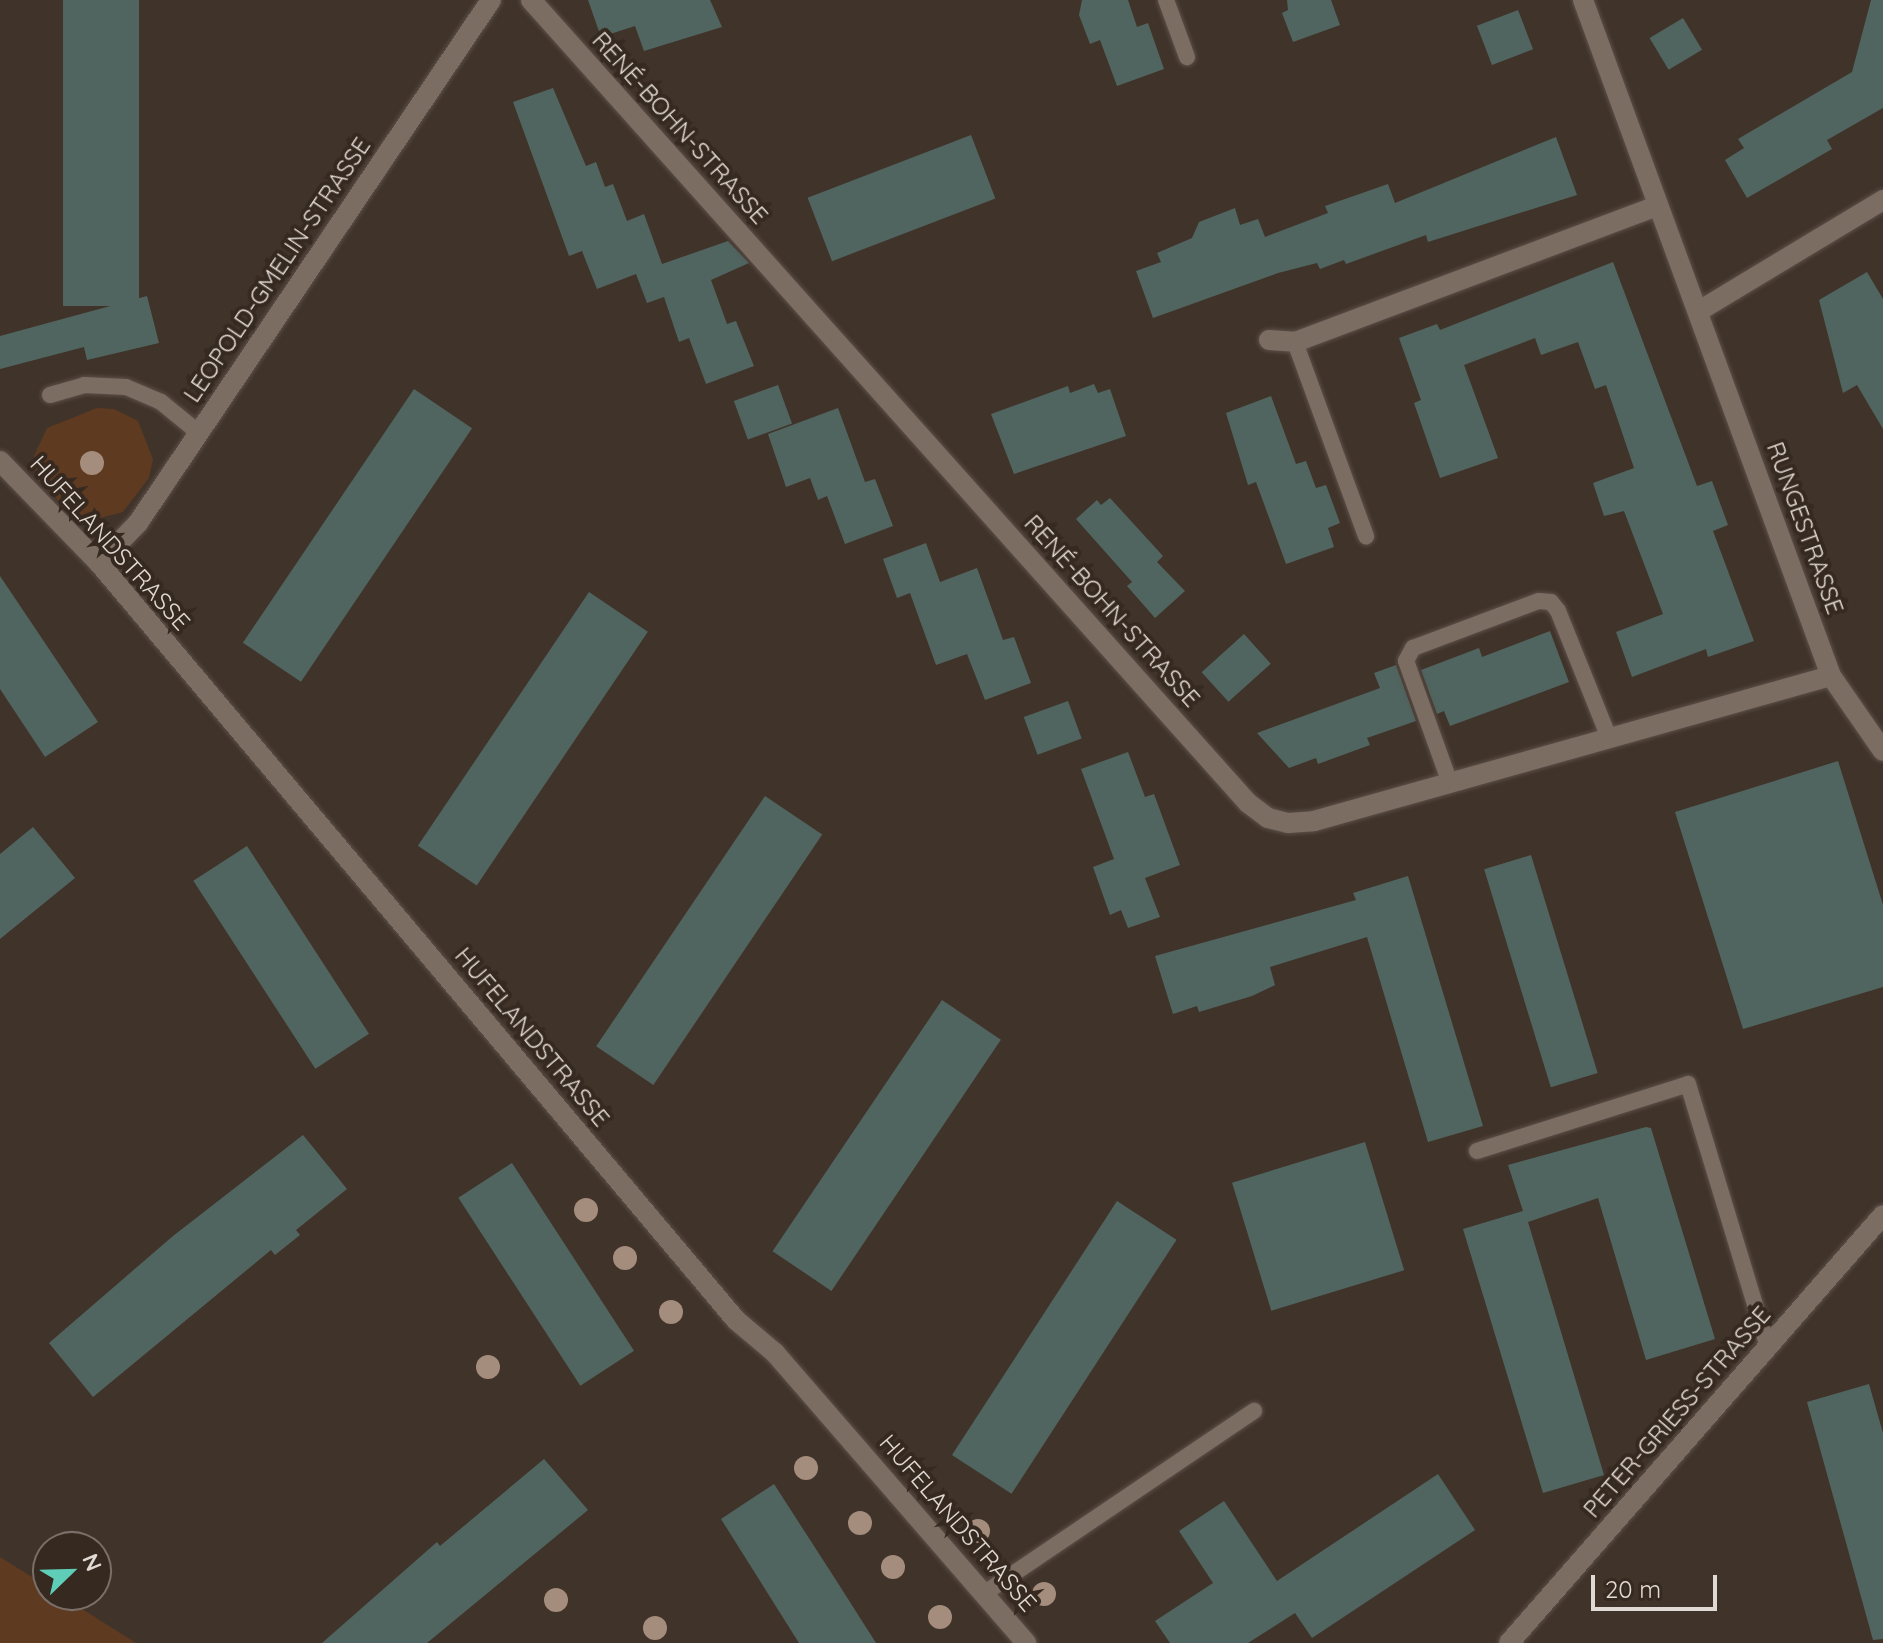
<!DOCTYPE html>
<html>
<head>
<meta charset="utf-8">
<style>
	body { margin:0 }
	#map { position:relative; width:1883px; height:1643px; overflow:hidden; background:#40332a; font-family:Quicksand,sans-serif }
	div>[style] { position:absolute }
	[style*='--x'] { left:calc(var(--x)*1px); top:calc(var(--y)*1px); width:calc(var(--w)*1px); rotate:calc(var(--a)*1deg) }
	.green>* { inset:0; background:#5e3a21 }
	.building>* { inset:0; background:#516560; transform-origin:0 0 }
	.roads { filter:drop-shadow(0 0 2px #5b4f48) drop-shadow(0 0 2px #5b4f48) }
	.service>* { height:16px; margin:-8px; padding:0 8px; transform-origin:8px; border-radius:8px; background:#7c6d63 }
	.minor>* { height:20px; margin:-10px; padding:0 10px; transform-origin:10px; border-radius:10px; background:#7c6d63 }
	.trees>* { width:24px; height:24px; margin:-12px; border-radius:50%; background:#a58d7d }
	span { translate:-50% -50%; white-space:nowrap; text-align:center; line-height:1.15; -webkit-text-stroke:8px #362920; paint-order:stroke }
	.street-label { font-size:24px; color:#e1d9d3 }
	.north { position:absolute; left:32px; top:1531px; width:80px; height:80px; box-sizing:border-box; background:#362920; border:2px solid #7a6f68; border-radius:50%; rotate:67deg; font-size:22px; font-weight:700; line-height:32px; text-align:center; color:#e1d9d3 }
	.north::after { content:''; display:block; margin:auto; width:28px; height:36px; background:#5eceb8; clip-path:polygon(50% 0,100% 100%,50% 72%,0 100%) }
	.scale { position:absolute; left:1591px; top:1575px; width:126px; height:36px; box-sizing:border-box; border:4px solid #e1d9d3; border-top:0; padding-left:10px; font-size:24px; line-height:28px; white-space:nowrap; color:#e1d9d3; -webkit-text-stroke:6px #362920; paint-order:stroke }
</style>
</head>
<body>
<div id="map">
	<div class="green">
		<i style="clip-path:polygon(97px 408px,114px 409px,138px 421px,153px 459px,149px 478px,123px 512px,89px 521px,76px 518px,38px 480px,34px 456px,47px 428px)"></i>
		<i style="clip-path:polygon(0 1557px,48px 1587px,48px 1595px,60px 1595px,136px 1643px,0 1643px)"></i>
	</div>
	<div class="building">
		<i style="left:63px;top:0;width:76px;height:306px"></i>
		<i style="clip-path:polygon(588px 0,710px 0,722px 27px,644px 51px,635px 26px,601px 37px)"></i>
		<i style="clip-path:polygon(1082px 0,1128px 0,1137px 27px,1148px 23px,1164px 69px,1117px 86px,1100px 40px,1090px 44px,1079px 15px)"></i>
		<i style="clip-path:polygon(1287px 0,1331px 0,1340px 25px,1293px 42px,1282px 13px,1288px 10px)"></i>
		<i style="clip-path:polygon(1871px 0,1883px 0,1883px 108px,1827px 140px,1832px 149px,1747px 198px,1725px 160px,1744px 148px,1738px 139px,1852px 72px)"></i>
		<i style="left:1518px;top:10px;width:42px;height:44px;rotate:69deg"></i>
		<i style="left:1683px;top:18px;width:37px;height:39px;rotate:59deg"></i>
		<i style="clip-path:polygon(553px 88px,586px 166px,596px 162px,605px 187px,613px 184px,627px 221px,644px 214px,662px 264px,728px 241px,749px 263px,711px 280px,727px 324px,736px 321px,754px 366px,706px 384px,689px 338px,679px 342px,664px 297px,647px 303px,636px 274px,597px 289px,582px 251px,569px 256px,513px 102px)"></i>
		<i style="left:971px;top:135px;width:68px;height:175px;rotate:69deg"></i>
		<i style="clip-path:polygon(1556px 137px,1577px 195px,1428px 242px,1426px 235px,1346px 264px,1344px 260px,1320px 269px,1317px 263px,1278px 273px,1153px 318px,1136px 271px,1161px 262px,1157px 253px,1192px 238px,1199px 222px,1235px 208px,1240px 225px,1258px 219px,1265px 237px,1328px 213px,1325px 206px,1388px 184px,1395px 203px)"></i>
		<i style="clip-path:polygon(1613px 262px,1697px 486px,1712px 481px,1728px 525px,1713px 531px,1754px 641px,1708px 657px,1706px 649px,1632px 677px,1616px 632px,1663px 614px,1624px 511px,1604px 516px,1593px 483px,1634px 468px,1606px 385px,1595px 389px,1578px 342px,1541px 355px,1535px 338px,1464px 365px,1498px 458px,1440px 478px,1414px 403px,1421px 400px,1399px 338px,1437px 324px,1440px 330px)"></i>
		<i style="clip-path:polygon(1867px 272px,1883px 299px,1883px 429px,1857px 385px,1843px 393px,1819px 300px)"></i>
		<i style="clip-path:polygon(147px 296px,159px 343px,87px 360px,84px 347px,0 369px,0 336px)"></i>
		<i style="clip-path:polygon(1094px 384px,1098px 393px,1110px 389px,1126px 436px,1014px 474px,991px 414px,1068px 386px,1070px 393px)"></i>
		<i style="left:778px;top:385px;width:41px;height:47px;rotate:70deg"></i>
		<i style="left:414px;top:389px;width:70px;height:306px;rotate:34deg"></i>
		<i style="clip-path:polygon(1271px 396px,1296px 464px,1306px 461px,1316px 488px,1326px 485px,1340px 523px,1328px 528px,1334px 547px,1286px 564px,1256px 482px,1248px 485px,1226px 413px)"></i>
		<i style="clip-path:polygon(838px 408px,865px 482px,875px 479px,893px 526px,845px 544px,827px 496px,818px 500px,810px 478px,786px 487px,768px 434px)"></i>
		<i style="clip-path:polygon(1110px 498px,1163px 556px,1157px 562px,1185px 591px,1155px 618px,1127px 586px,1132px 582px,1076px 519px,1097px 500px,1101px 505px)"></i>
		<i style="clip-path:polygon(926px 543px,940px 582px,977px 568px,1003px 640px,1014px 637px,1031px 683px,985px 700px,967px 654px,936px 665px,910px 593px,897px 598px,883px 559px)"></i>
		<i style="clip-path:polygon(0 576px,98px 722px,45px 757px,0 689px)"></i>
		<i style="left:589px;top:592px;width:71px;height:306px;rotate:34deg"></i>
		<i style="clip-path:polygon(1550px 631px,1569px 682px,1450px 726px,1444px 711px,1437px 714px,1421px 670px,1479px 648px,1482px 657px)"></i>
		<i style="left:1244px;top:634px;width:40px;height:57px;rotate:48deg"></i>
		<i style="clip-path:polygon(1396px 665px,1416px 721px,1367px 738px,1370px 745px,1318px 764px,1316px 758px,1289px 768px,1257px 733px,1380px 688px,1374px 673px)"></i>
		<i style="left:1068px;top:701px;width:40px;height:47px;rotate:70deg"></i>
		<i style="clip-path:polygon(1128px 752px,1145px 797px,1154px 794px,1180px 865px,1145px 878px,1160px 917px,1128px 928px,1121px 910px,1110px 915px,1093px 867px,1114px 859px,1081px 769px)"></i>
		<i style="clip-path:polygon(1838px 761px,1883px 905px,1883px 987px,1743px 1029px,1675px 812px)"></i>
		<i style="left:765px;top:796px;width:69px;height:302px;rotate:34deg"></i>
		<i style="clip-path:polygon(33px 827px,75px 878px,0 939px,0 854px)"></i>
		<i style="left:247px;top:846px;width:224px;height:64px;rotate:57deg"></i>
		<i style="left:1531px;top:855px;width:228px;height:49px;rotate:73deg"></i>
		<i style="clip-path:polygon(1408px 876px,1483px 1126px,1428px 1142px,1367px 937px,1270px 967px,1275px 985px,1252px 996px,1199px 1012px,1197px 1006px,1173px 1014px,1155px 956px,1356px 900px,1353px 893px)"></i>
		<i style="left:942px;top:1000px;width:71px;height:303px;rotate:34deg"></i>
		<i style="clip-path:polygon(1646px 1127px,1651px 1128px,1715px 1339px,1646px 1360px,1598px 1198px,1528px 1222px,1604px 1475px,1543px 1493px,1463px 1229px,1523px 1211px,1508px 1165px)"></i>
		<i style="clip-path:polygon(303px 1135px,347px 1189px,296px 1230px,300px 1235px,275px 1255px,271px 1250px,93px 1397px,49px 1343px,173px 1236px)"></i>
		<i style="left:1365px;top:1142px;width:134px;height:139px;rotate:73deg"></i>
		<i style="left:512px;top:1163px;width:224px;height:64px;rotate:57deg"></i>
		<i style="left:1117px;top:1201px;width:71px;height:303px;rotate:33deg"></i>
		<i style="clip-path:polygon(1869px 1384px,1883px 1433px,1883px 1639px,1873px 1640px,1807px 1402px)"></i>
		<i style="clip-path:polygon(544px 1459px,588px 1510px,427px 1643px,322px 1643px,437px 1542px,440px 1546px)"></i>
		<i style="clip-path:polygon(1438px 1474px,1475px 1530px,1312px 1638px,1295px 1613px,1248px 1643px,1170px 1643px,1155px 1621px,1213px 1583px,1179px 1531px,1224px 1501px,1277px 1581px)"></i>
		<i style="clip-path:polygon(774px 1484px,834px 1577px,876px 1643px,799px 1643px,721px 1519px)"></i>
	</div>
	<div class="roads">
		<div class="service">
			<i style="--x:1166;--y:0;--w:61;--a:69.8"></i>
			<i style="--x:1295;--y:342;--w:207;--a:69.9"></i>
			<i style="--x:50;--y:395;--w:35;--a:-16"></i>
			<i style="--x:84;--y:385;--w:42;--a:2.7"></i>
			<i style="--x:126;--y:387;--w:38;--a:23"></i>
			<i style="--x:161;--y:402;--w:49;--a:39.2"></i>
			<i style="--x:1450;--y:783;--w:130;--a:-109.8"></i>
			<i style="--x:1406;--y:661;--w:15;--a:-62"></i>
			<i style="--x:1413;--y:648;--w:134;--a:-20.5"></i>
			<i style="--x:1539;--y:601;--w:12;--a:5"></i>
			<i style="--x:1551;--y:602;--w:11;--a:52"></i>
			<i style="--x:1558;--y:611;--w:137;--a:68.1"></i>
			<i style="--x:1477;--y:1151;--w:221;--a:-17.6"></i>
			<i style="--x:1688;--y:1084;--w:276;--a:73.1"></i>
			<i style="--x:985;--y:1593;--w:325;--a:-34.1"></i>
		</div>
		<div class="minor">
			<i style="--x:531;--y:0;--w:1077;--a:48.24"></i>
			<i style="--x:1248;--y:803;--w:25;--a:37"></i>
			<i style="--x:1268;--y:818;--w:21;--a:14"></i>
			<i style="--x:1288;--y:823;--w:26;--a:-4"></i>
			<i style="--x:1314;--y:821;--w:537;--a:-15.67"></i>
			<i style="--x:1583;--y:0;--w:720;--a:69.85"></i>
			<i style="--x:1831;--y:676;--w:91;--a:55.3"></i>
			<i style="--x:1699;--y:311;--w:215;--a:-31.1"></i>
			<i style="--x:1269;--y:340;--w:26;--a:4"></i>
			<i style="--x:1295;--y:342;--w:387;--a:-20.6"></i>
			<i style="--x:0;--y:461;--w:142;--a:45.9"></i>
			<i style="--x:99;--y:563;--w:989;--a:49.92"></i>
			<i style="--x:736;--y:1320;--w:51;--a:40.2"></i>
			<i style="--x:775;--y:1353;--w:384;--a:49.1"></i>
			<i style="--x:99;--y:563;--w:56;--a:-45.7"></i>
			<i style="--x:138;--y:523;--w:631;--a:-55.98"></i>
			<i style="--x:1509;--y:1643;--w:568;--a:-48.85"></i>
		</div>
	</div>
	<div class="trees">
		<i style="left:92px;top:463px"></i>
		<i style="left:586px;top:1210px"></i>
		<i style="left:625px;top:1258px"></i>
		<i style="left:671px;top:1312px"></i>
		<i style="left:488px;top:1367px"></i>
		<i style="left:806px;top:1468px"></i>
		<i style="left:860px;top:1523px"></i>
		<i style="left:978px;top:1531px"></i>
		<i style="left:893px;top:1567px"></i>
		<i style="left:1044px;top:1594px"></i>
		<i style="left:556px;top:1600px"></i>
		<i style="left:940px;top:1617px"></i>
		<i style="left:655px;top:1628px"></i>
	</div>
	<div class="street-label">
		<span style="left:680px;top:128px;rotate:48deg">RENÉ-BOHN-STRASSE</span>
		<span style="left:277px;top:270px;rotate:-56deg">LEOPOLD-GMELIN-STRASSE</span>
		<span style="left:1805px;top:528px;rotate:70deg">RUNGESTRASSE</span>
		<span style="left:110px;top:543px;rotate:48deg">HUFELANDSTRASSE</span>
		<span style="left:1112px;top:611px;rotate:48deg">RENÉ-BOHN-STRASSE</span>
		<span style="left:532px;top:1037px;rotate:50deg">HUFELANDSTRASSE</span>
		<span style="left:1677px;top:1412px;rotate:-49deg">PETER-GRIESS-STRASSE</span>
		<span style="left:958px;top:1523px;rotate:49deg">HUFELANDSTRASSE</span>
	</div>
	<div class="north">N</div>
	<div class="scale">20 m</div>
</div>
</body>
</html>
